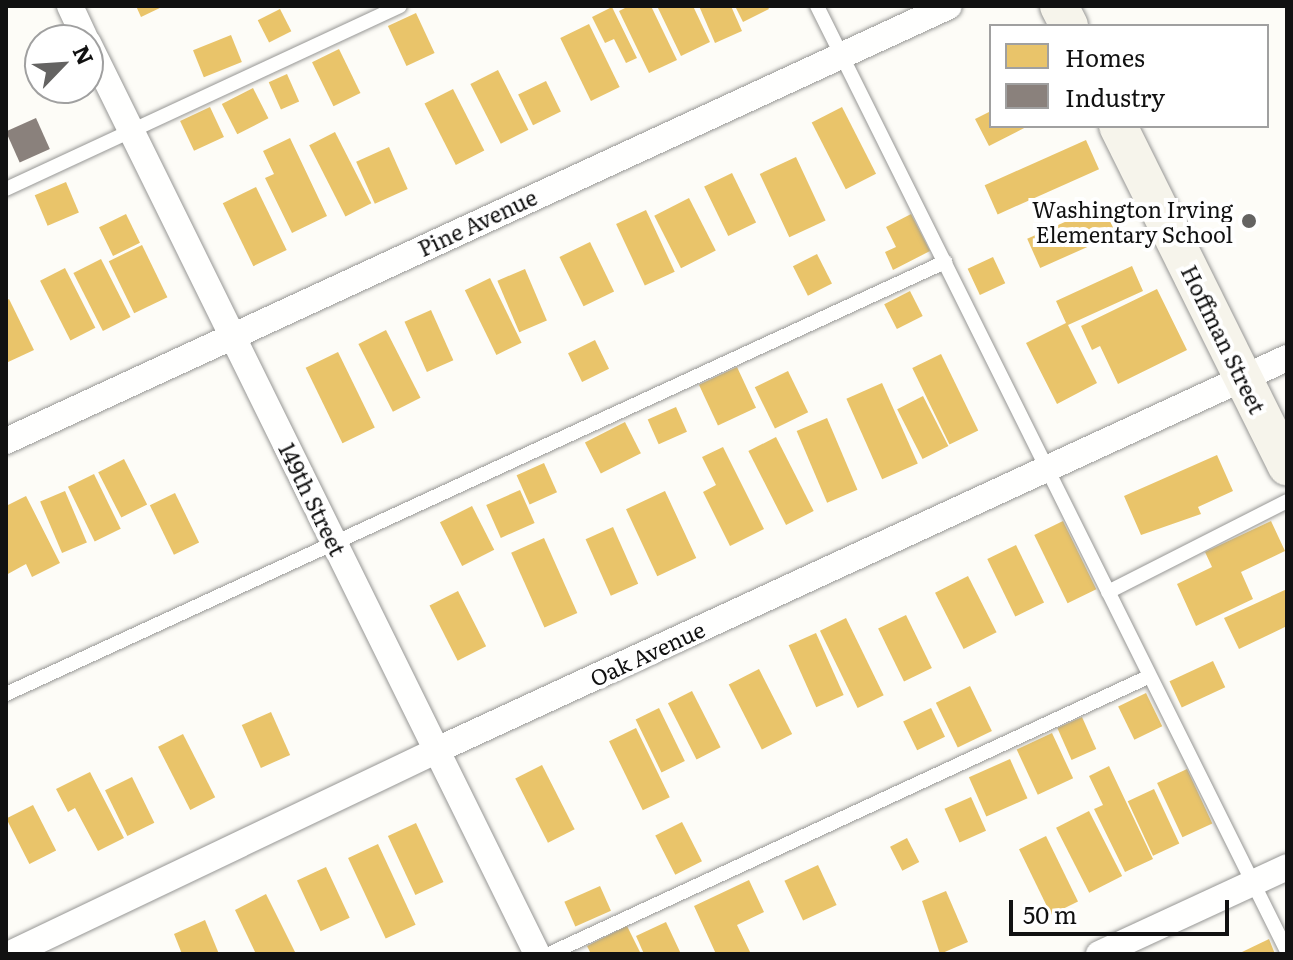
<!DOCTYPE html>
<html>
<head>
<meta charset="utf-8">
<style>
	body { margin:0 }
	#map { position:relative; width:1293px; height:960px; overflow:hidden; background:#fdfcf7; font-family:Literata,serif }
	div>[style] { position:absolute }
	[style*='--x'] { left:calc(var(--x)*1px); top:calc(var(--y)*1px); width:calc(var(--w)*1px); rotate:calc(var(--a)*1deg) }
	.homes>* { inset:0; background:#e9c46a; transform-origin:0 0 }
	.industry>* { inset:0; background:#8a817c; transform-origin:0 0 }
	.roads { filter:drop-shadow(0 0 2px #979795) drop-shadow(0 0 2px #979795) }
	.lane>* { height:14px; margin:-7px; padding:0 7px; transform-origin:7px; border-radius:7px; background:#fffffe }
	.street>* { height:26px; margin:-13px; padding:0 13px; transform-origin:13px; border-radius:13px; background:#fffffe }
	.secondary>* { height:38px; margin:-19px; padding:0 19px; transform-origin:19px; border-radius:19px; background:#f6f4eb }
	.dots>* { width:22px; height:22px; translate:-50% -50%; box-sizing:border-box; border:4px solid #fff; border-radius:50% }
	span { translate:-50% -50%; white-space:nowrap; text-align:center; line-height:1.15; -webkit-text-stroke:8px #fff; paint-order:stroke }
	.poi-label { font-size:22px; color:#111 }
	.right { translate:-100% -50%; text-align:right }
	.street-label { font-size:22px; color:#111 }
	.frame { position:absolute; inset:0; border:8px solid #111; pointer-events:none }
	.legend { position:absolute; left:989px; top:24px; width:280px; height:104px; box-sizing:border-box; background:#fff; border:2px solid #a0a0a0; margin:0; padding:10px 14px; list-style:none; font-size:24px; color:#111 }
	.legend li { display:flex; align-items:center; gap:16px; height:40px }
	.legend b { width:40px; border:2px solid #a0a0a0 }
	.north { position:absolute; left:24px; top:24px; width:80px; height:80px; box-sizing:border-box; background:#fff; border:2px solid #a0a0a0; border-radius:50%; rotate:65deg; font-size:22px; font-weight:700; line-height:32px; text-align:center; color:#111 }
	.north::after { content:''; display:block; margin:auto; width:28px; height:36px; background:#646362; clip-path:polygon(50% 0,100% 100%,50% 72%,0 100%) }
	.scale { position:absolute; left:1009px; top:900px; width:220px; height:36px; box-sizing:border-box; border:4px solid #111; border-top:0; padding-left:10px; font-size:24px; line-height:28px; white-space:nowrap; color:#111; -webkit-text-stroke:6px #fff; paint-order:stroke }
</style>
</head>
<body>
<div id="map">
	<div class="homes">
		<i style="clip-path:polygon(136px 6px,164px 6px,141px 17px)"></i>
		<i style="clip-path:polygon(629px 6px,651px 6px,677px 60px,649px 73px,619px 11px)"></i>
		<i style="clip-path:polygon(657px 6px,693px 6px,710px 42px,681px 56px)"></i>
		<i style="clip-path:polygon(699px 6px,731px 6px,742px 31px,715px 43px)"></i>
		<i style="clip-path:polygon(735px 6px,767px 6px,769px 9px,743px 22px)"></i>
		<i style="clip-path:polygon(612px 7px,637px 58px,626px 63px,614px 39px,605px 43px,592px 17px)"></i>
		<i style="left:280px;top:9px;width:25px;height:25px;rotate:63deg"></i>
		<i style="left:416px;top:13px;width:44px;height:31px;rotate:65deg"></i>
		<i style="left:589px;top:24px;width:70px;height:32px;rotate:64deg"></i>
		<i style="left:231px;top:35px;width:29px;height:41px;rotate:68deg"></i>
		<i style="left:339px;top:49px;width:49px;height:30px;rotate:64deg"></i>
		<i style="left:498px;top:70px;width:67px;height:31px;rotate:63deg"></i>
		<i style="left:287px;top:74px;width:30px;height:20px;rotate:66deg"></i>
		<i style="left:546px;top:81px;width:34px;height:31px;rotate:64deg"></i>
		<i style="left:253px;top:88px;width:34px;height:35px;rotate:63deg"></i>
		<i style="left:453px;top:89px;width:69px;height:32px;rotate:63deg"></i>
		<i style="left:210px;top:107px;width:33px;height:33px;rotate:65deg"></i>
		<i style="left:842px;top:107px;width:75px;height:34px;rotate:63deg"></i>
		<i style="clip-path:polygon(991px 111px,991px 126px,1028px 126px,989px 146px,975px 119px)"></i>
		<i style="left:335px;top:132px;width:80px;height:29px;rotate:63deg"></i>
		<i style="clip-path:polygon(290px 138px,327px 216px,292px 233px,265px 178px,274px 174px,263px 151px)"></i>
		<i style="left:1086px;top:140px;width:32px;height:111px;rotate:66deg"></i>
		<i style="left:389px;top:147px;width:46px;height:36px;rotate:66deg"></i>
		<i style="left:796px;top:157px;width:70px;height:40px;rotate:65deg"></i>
		<i style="left:732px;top:173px;width:55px;height:31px;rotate:64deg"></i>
		<i style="left:66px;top:182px;width:33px;height:34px;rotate:67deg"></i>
		<i style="left:256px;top:187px;width:70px;height:37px;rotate:64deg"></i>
		<i style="left:689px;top:198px;width:59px;height:39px;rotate:63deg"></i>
		<i style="left:1103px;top:205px;width:32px;height:83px;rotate:66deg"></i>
		<i style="left:646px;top:210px;width:68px;height:33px;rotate:65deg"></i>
		<i style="left:126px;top:214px;width:32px;height:30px;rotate:64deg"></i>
		<i style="clip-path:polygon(911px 214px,930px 251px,893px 270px,885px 252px,896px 247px,886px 227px)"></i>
		<i style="left:590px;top:242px;width:55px;height:34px;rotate:64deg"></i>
		<i style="left:142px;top:245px;width:58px;height:37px;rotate:64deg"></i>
		<i style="left:817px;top:254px;width:33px;height:27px;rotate:63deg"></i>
		<i style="left:993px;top:257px;width:29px;height:28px;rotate:65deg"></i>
		<i style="left:101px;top:259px;width:65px;height:31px;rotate:63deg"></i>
		<i style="clip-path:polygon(1132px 266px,1143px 291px,1068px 325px,1097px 383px,1057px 404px,1026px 343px,1066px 323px,1056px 301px)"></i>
		<i style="left:65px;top:268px;width:67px;height:28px;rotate:63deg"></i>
		<i style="left:525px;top:269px;width:56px;height:30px;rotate:67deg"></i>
		<i style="left:490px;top:278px;width:72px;height:28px;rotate:64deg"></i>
		<i style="clip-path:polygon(1157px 289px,1187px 350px,1118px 384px,1100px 346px,1092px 350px,1081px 326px)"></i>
		<i style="left:910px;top:291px;width:28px;height:29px;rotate:63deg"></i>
		<i style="clip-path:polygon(9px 299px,34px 350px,6px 363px,6px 301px)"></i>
		<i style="left:431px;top:310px;width:55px;height:29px;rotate:66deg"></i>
		<i style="left:386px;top:330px;width:76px;height:31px;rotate:63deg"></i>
		<i style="left:595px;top:340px;width:32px;height:30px;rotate:64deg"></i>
		<i style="left:338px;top:352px;width:84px;height:36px;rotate:64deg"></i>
		<i style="left:941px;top:354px;width:85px;height:32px;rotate:64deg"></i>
		<i style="left:737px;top:367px;width:45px;height:42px;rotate:65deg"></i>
		<i style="left:788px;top:371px;width:46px;height:37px;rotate:64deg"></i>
		<i style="left:882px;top:383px;width:88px;height:39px;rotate:66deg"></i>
		<i style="left:923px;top:396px;width:56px;height:29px;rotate:63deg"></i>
		<i style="left:676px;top:407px;width:27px;height:31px;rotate:66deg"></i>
		<i style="left:827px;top:418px;width:78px;height:33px;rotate:67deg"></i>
		<i style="left:625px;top:422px;width:35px;height:45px;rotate:63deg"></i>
		<i style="left:776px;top:437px;width:83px;height:31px;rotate:63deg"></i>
		<i style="clip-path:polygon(723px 447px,764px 529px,730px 546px,703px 492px,716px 485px,702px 457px)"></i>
		<i style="clip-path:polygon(1217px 455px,1233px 491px,1198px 507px,1201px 514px,1141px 535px,1124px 496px)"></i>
		<i style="left:124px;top:459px;width:51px;height:29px;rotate:63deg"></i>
		<i style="left:544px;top:463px;width:32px;height:30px;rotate:66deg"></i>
		<i style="left:94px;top:474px;width:61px;height:29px;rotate:64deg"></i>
		<i style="left:520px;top:490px;width:36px;height:37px;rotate:66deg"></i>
		<i style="left:65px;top:491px;width:56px;height:27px;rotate:67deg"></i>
		<i style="left:665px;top:491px;width:74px;height:43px;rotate:65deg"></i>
		<i style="left:175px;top:493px;width:55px;height:28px;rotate:64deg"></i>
		<i style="clip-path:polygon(26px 496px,60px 563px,32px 577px,26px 564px,6px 575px,6px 506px)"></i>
		<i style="left:472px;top:506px;width:49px;height:36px;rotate:63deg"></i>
		<i style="left:1063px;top:521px;width:76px;height:32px;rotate:64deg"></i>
		<i style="clip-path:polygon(1271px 521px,1285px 551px,1241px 572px,1253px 599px,1196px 626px,1177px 584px,1212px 567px,1205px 552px)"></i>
		<i style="left:613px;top:527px;width:62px;height:30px;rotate:66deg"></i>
		<i style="left:544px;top:538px;width:82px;height:36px;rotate:66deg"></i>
		<i style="left:1016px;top:545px;width:64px;height:32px;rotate:64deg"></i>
		<i style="left:968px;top:576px;width:63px;height:37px;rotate:63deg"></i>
		<i style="clip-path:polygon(1287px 589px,1287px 626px,1239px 649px,1224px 618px)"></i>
		<i style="left:458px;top:591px;width:62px;height:32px;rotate:63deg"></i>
		<i style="left:906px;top:615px;width:59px;height:31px;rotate:64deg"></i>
		<i style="left:846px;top:618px;width:86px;height:29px;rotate:64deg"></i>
		<i style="left:816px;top:633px;width:68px;height:30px;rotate:66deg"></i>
		<i style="left:1213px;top:661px;width:29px;height:48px;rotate:65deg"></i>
		<i style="left:759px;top:669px;width:73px;height:34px;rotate:63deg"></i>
		<i style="left:970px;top:686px;width:50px;height:38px;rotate:64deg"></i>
		<i style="left:692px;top:691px;width:63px;height:27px;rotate:63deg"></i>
		<i style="left:1146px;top:693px;width:37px;height:31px;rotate:64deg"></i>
		<i style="left:659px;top:708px;width:59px;height:26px;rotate:64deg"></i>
		<i style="left:931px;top:708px;width:32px;height:31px;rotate:64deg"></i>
		<i style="left:271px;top:712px;width:47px;height:32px;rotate:66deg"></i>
		<i style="left:1082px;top:717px;width:35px;height:27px;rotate:66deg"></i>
		<i style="left:636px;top:728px;width:77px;height:30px;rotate:64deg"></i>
		<i style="left:1052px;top:733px;width:50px;height:39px;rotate:65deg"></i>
		<i style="left:183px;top:734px;width:71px;height:28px;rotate:63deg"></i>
		<i style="left:1010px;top:759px;width:43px;height:45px;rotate:66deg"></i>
		<i style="left:542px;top:765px;width:72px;height:30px;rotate:63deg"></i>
		<i style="clip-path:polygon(1109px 766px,1153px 859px,1125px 872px,1094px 809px,1103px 805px,1089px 776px)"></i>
		<i style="left:1187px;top:769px;width:60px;height:33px;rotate:65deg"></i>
		<i style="clip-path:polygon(90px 772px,124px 838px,98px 851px,75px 808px,68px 812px,56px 789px)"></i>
		<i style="left:132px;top:777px;width:51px;height:30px;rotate:64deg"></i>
		<i style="left:1154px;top:789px;width:60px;height:29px;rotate:65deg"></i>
		<i style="left:971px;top:797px;width:37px;height:29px;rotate:66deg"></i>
		<i style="left:33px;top:805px;width:51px;height:30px;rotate:63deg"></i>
		<i style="left:1089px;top:811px;width:73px;height:37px;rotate:63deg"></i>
		<i style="left:682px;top:822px;width:44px;height:30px;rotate:63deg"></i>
		<i style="left:416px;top:823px;width:65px;height:31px;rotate:65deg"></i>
		<i style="left:1046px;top:836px;width:73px;height:30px;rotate:64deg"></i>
		<i style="left:907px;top:838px;width:27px;height:19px;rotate:63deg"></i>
		<i style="left:378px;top:844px;width:89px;height:33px;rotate:65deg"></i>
		<i style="left:818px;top:865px;width:44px;height:37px;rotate:65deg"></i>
		<i style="left:326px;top:867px;width:56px;height:32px;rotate:65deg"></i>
		<i style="clip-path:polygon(749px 880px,764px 912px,737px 925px,751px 954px,716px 954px,694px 906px)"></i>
		<i style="left:600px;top:886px;width:27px;height:39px;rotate:66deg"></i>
		<i style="clip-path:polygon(946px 891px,968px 942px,940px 954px,922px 901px)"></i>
		<i style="clip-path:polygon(266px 894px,296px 954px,256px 954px,235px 910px)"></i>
		<i style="clip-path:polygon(205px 920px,219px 954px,182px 954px,174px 934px)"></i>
		<i style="clip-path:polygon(666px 922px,681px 954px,644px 954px,636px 936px)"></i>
		<i style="clip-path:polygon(627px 926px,641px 954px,591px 954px,587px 946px)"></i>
		<i style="clip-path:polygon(1269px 939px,1275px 954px,1243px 954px,1242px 952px)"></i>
	</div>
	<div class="industry">
		<i style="left:36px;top:118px;width:34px;height:33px;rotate:66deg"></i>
	</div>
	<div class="roads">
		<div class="lane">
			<i style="--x:817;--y:6;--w:1055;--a:63.56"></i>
			<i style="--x:6;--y:189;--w:434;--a:-24.9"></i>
			<i style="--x:1108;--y:592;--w:201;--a:-26.9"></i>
			<i style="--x:6;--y:694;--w:1034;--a:-24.71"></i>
			<i style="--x:549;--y:954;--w:662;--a:-24.82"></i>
		</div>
		<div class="street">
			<i style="--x:70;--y:6;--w:38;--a:65"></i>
			<i style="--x:88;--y:43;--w:1016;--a:63.76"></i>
			<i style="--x:6;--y:441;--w:1038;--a:-24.76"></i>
			<i style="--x:10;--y:954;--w:473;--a:-25.5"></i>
			<i style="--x:437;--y:750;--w:936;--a:-24.76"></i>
			<i style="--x:1099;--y:954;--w:207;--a:-24.8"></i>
		</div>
		<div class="secondary">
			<i style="--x:1059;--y:6;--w:22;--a:63"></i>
			<i style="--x:1118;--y:126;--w:380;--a:63.6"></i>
		</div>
	</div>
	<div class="dots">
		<i style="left:1249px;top:221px;background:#646362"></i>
	</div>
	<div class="poi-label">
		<span class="right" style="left:1233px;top:221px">Washington Irving<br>Elementary School</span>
	</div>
	<div class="street-label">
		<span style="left:477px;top:222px;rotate:-25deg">Pine Avenue</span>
		<span style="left:1224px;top:339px;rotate:64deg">Hoffman Street</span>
		<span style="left:313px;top:499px;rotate:64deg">149th Street</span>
		<span style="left:647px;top:653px;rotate:-25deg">Oak Avenue</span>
	</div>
	<div class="frame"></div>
	<ul class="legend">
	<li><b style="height:22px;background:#e9c46a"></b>Homes</li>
	<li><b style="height:22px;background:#8a817c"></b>Industry</li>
	</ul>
	<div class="north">N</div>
	<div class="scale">50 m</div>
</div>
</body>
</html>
